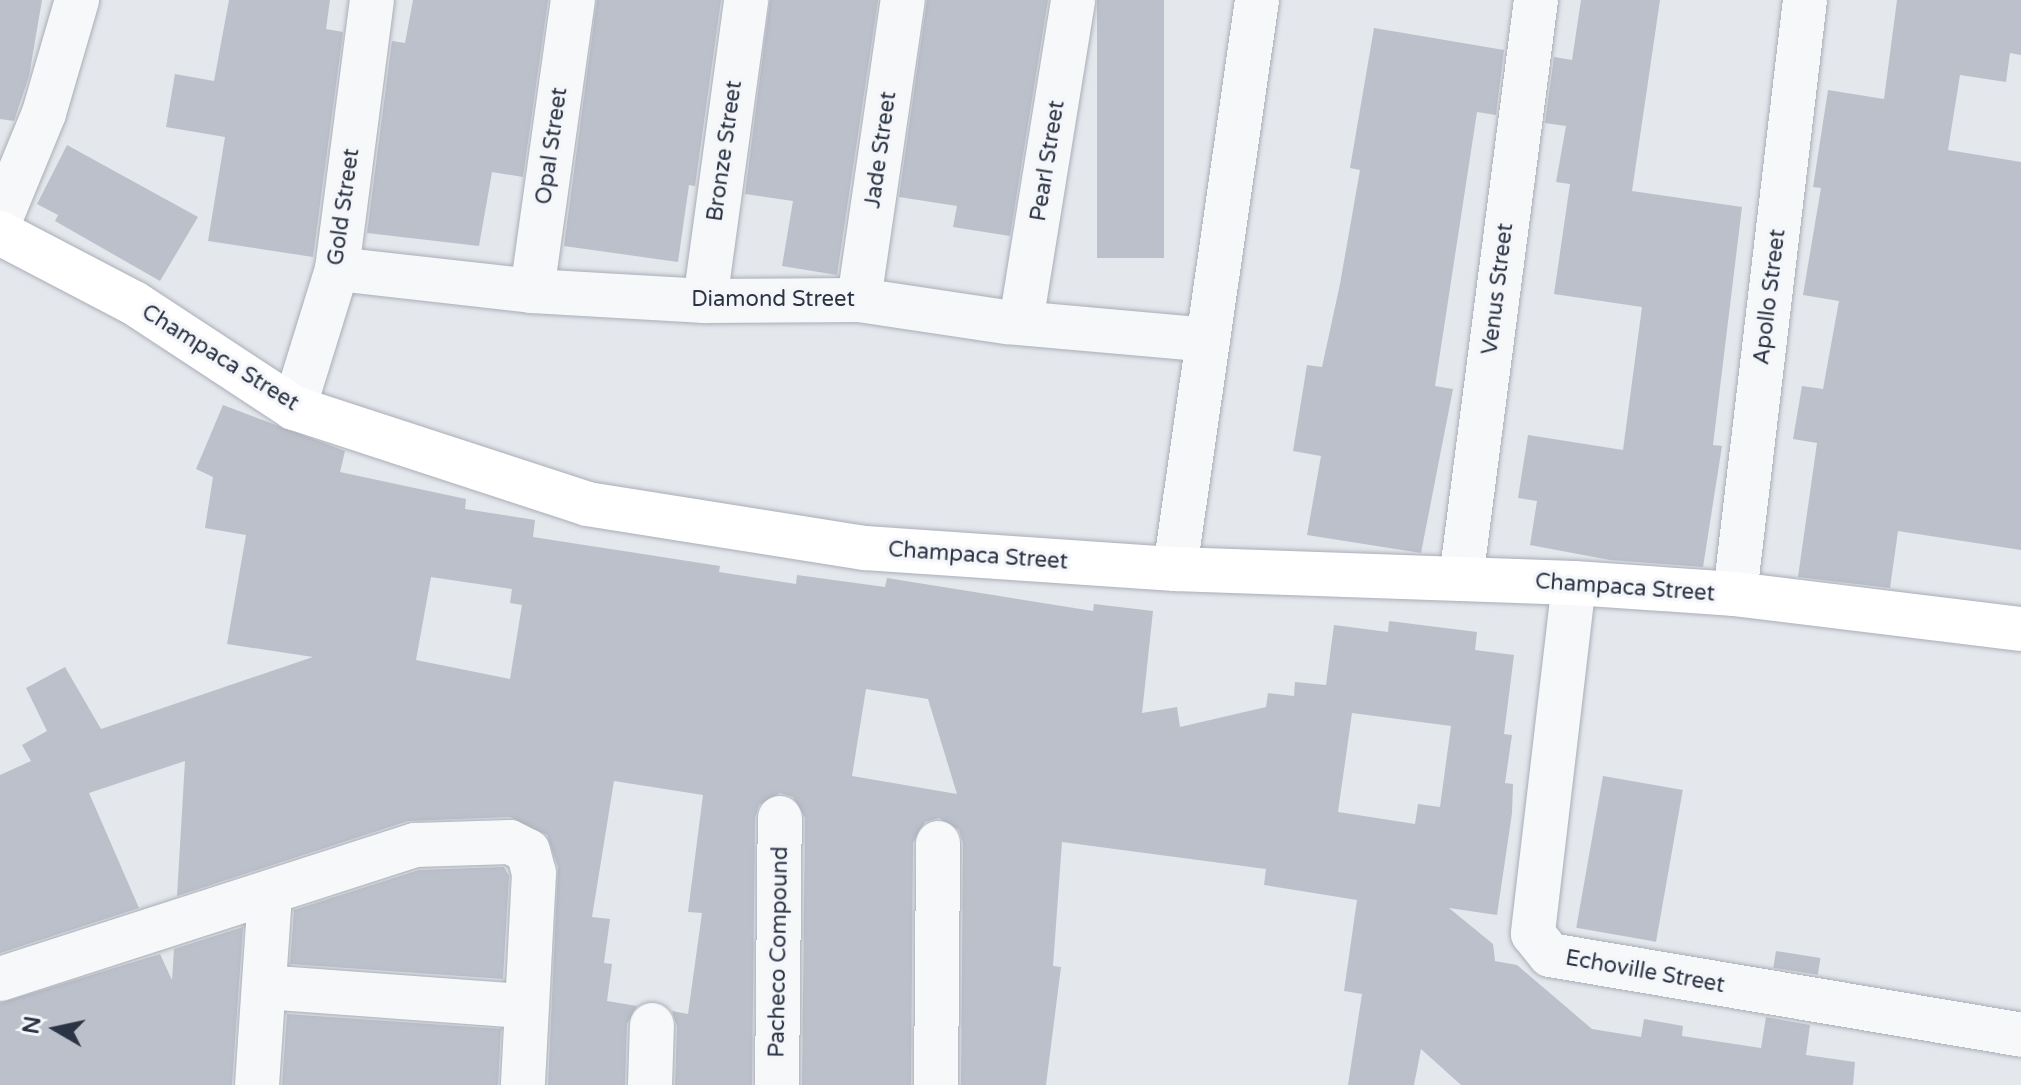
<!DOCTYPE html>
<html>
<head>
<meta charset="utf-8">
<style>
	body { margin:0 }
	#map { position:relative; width:2021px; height:1085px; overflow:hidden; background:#e4e7ec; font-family:"Varela Round",sans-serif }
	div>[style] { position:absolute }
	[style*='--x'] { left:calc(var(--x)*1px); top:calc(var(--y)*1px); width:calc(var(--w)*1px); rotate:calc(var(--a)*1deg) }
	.building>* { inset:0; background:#bbc0ca; transform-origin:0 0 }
	.roads { filter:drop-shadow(0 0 2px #a9aeb7) drop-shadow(0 0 2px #a9aeb7) }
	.street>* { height:44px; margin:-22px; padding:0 22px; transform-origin:22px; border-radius:22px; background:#f7f8fa }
	.secondary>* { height:44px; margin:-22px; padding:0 22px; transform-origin:22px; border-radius:22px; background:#fff }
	span { translate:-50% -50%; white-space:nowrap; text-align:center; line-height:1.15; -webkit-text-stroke:7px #f4f6f9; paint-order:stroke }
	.street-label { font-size:22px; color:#2b3445 }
	.north { position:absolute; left:16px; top:989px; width:80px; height:80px; -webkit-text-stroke:6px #f4f6f9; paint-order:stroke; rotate:279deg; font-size:22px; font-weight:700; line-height:32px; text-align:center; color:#2b3445 }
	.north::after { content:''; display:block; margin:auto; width:28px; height:36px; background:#2b3445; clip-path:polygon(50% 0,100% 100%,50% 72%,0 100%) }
</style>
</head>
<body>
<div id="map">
	<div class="building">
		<i style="clip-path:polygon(0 0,42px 0,29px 76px,14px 121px,0 119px)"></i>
		<i style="clip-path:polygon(229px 0,330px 0,326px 29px,343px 32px,313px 257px,208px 241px,225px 137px,166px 127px,175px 74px,214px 81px)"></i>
		<i style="clip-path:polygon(413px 0,548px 0,523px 177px,492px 172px,479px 246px,367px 233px,392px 41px,405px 43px)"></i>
		<i style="clip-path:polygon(597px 0,721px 0,695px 186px,689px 185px,678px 262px,564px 246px)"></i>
		<i style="clip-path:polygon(770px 0,878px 0,837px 275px,782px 266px,793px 201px,745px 194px)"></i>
		<i style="clip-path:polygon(927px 0,1048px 0,1010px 236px,953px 227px,957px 206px,899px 197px)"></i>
		<i style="left:1097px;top:0;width:67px;height:258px"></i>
		<i style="clip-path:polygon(1581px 0,1660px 0,1632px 191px,1742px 207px,1713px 445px,1722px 446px,1703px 567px,1610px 560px,1530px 545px,1537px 501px,1518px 498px,1528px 435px,1623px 450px,1642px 307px,1554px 294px,1570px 184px,1556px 182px,1566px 126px,1545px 123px,1554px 57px,1572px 60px)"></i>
		<i style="clip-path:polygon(1897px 0,2021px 0,2021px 55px,2010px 53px,2006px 82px,1960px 75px,1948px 150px,2021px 162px,2021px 550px,1898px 531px,1890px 588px,1798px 577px,1817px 443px,1793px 439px,1802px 386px,1823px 389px,1839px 301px,1803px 295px,1821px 188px,1813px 187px,1828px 90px,1884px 99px)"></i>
		<i style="clip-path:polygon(1374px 28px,1504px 50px,1496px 115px,1477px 112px,1435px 386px,1453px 389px,1421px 553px,1307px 535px,1321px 456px,1293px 451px,1307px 365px,1322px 367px,1340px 284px,1360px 170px,1350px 168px)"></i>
		<i style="clip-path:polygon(67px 145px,198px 217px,160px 281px,55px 221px,58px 215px,37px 204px)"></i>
		<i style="clip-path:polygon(evenodd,223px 405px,345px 451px,340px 472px,466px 499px,465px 509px,535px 520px,533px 537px,720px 566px,719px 572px,796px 584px,797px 575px,885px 587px,887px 578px,1093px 611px,1094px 604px,1153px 611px,1142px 713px,1177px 707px,1180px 727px,1266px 707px,1268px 693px,1294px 696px,1295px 682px,1326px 685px,1334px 625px,1388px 632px,1389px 621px,1477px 632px,1475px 650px,1514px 655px,1504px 734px,1512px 735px,1505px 783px,1513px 784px,1512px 813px,1497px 915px,1449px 908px,1493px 944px,1495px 961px,1517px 965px,1592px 1029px,1641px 1037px,1644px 1019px,1683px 1026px,1682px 1036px,1761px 1048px,1766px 1017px,1810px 1025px,1806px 1055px,1855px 1062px,1853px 1085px,1461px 1085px,1421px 1049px,1414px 1085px,1348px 1085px,1362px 994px,1344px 991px,1357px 900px,1264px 885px,1266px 869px,1062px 842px,1053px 966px,1061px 967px,1046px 1085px,961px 1085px,963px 843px,959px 830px,939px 818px,925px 822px,913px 843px,911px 1085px,802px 1085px,805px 818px,793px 797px,780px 793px,759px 805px,755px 818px,752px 1085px,675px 1085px,677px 1026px,672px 1011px,688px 1014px,702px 913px,688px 912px,703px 795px,614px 781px,592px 917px,610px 919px,604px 963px,612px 964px,607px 1001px,637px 1006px,627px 1024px,625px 1085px,548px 1085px,558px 867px,547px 835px,510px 817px,408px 821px,177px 896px,185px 761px,89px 793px,139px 908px,0 953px,0 775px,31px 761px,22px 745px,47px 731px,26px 688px,65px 667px,101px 729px,313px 657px,227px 644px,246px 535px,205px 528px,213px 477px,196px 469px,223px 405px,431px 577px,512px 589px,510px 603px,522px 605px,510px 679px,416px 660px,431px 577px,223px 405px,866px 689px,928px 699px,957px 794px,852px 776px,866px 689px,223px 405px,1352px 713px,1451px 726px,1440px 807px,1418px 804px,1415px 824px,1338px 812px,1352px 713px)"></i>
		<i style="left:1603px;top:776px;width:81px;height:154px;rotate:10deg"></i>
		<i style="clip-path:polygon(504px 867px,509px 876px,503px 979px,290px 964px,294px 910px,419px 870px)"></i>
		<i style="clip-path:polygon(243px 927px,232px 1085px,0 1085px,0 1003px,160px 954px,172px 980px,174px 949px)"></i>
		<i style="left:1776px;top:951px;width:45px;height:17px;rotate:9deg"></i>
		<i style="clip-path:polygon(287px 1014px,501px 1029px,498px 1085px,282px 1085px)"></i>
	</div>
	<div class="roads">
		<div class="street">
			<i style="--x:0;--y:220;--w:116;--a:-67.6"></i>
			<i style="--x:44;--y:113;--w:118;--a:-73.7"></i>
			<i style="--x:337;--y:269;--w:196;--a:6.4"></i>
			<i style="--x:532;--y:291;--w:173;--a:3.3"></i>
			<i style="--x:705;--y:301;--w:154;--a:-0.4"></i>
			<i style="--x:859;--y:300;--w:150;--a:8.5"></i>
			<i style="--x:1007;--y:322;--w:202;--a:5.1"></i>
			<i style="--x:532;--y:291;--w:294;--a:-82"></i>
			<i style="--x:859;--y:300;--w:303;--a:-81.7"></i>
			<i style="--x:705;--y:301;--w:304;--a:-82.2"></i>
			<i style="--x:1021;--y:322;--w:326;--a:-80.8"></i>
			<i style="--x:294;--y:408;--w:145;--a:-72.8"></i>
			<i style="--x:337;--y:269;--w:271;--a:-82.6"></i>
			<i style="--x:1175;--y:569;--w:575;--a:-81.8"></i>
			<i style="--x:1461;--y:579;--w:584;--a:-82.62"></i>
			<i style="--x:1574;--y:583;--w:353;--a:96.7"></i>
			<i style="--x:1533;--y:934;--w:27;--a:51"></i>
			<i style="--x:1550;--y:955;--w:478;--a:9.6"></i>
			<i style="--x:1735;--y:594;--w:598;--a:-83.28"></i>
			<i style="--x:0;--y:979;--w:436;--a:-17.9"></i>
			<i style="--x:415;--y:845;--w:95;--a:-1.8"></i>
			<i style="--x:510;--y:842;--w:20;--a:27"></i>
			<i style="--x:528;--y:851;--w:23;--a:75"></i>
			<i style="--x:534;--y:873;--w:212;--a:93"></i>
			<i style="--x:264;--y:987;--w:261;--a:4.2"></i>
			<i style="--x:257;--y:1085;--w:192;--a:-86.1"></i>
			<i style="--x:650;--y:1085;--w:60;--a:-88.1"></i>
			<i style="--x:777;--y:1085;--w:267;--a:-89.4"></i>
			<i style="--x:936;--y:1085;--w:242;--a:-89.5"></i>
		</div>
		<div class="secondary">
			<i style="--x:0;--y:233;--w:151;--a:27.6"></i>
			<i style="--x:134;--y:303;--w:191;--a:33.3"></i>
			<i style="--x:294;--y:408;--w:308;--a:18.1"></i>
			<i style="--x:587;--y:504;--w:281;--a:9"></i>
			<i style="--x:865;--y:548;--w:311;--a:3.9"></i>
			<i style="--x:1175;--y:569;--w:399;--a:2"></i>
			<i style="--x:1574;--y:583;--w:161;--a:3.9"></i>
			<i style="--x:1735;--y:594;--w:288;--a:7"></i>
		</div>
	</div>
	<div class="street-label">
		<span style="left:552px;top:146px;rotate:-82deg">Opal Street</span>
		<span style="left:881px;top:150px;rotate:-82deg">Jade Street</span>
		<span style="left:725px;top:151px;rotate:-82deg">Bronze Street</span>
		<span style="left:1048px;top:161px;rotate:-81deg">Pearl Street</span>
		<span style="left:344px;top:207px;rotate:-82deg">Gold Street</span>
		<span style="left:1498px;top:289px;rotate:-83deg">Venus Street</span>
		<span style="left:1770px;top:297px;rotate:-83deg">Apollo Street</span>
		<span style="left:773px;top:300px">Diamond Street</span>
		<span style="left:220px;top:358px;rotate:32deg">Champaca Street</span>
		<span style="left:978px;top:556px;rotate:4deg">Champaca Street</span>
		<span style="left:1625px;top:588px;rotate:4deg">Champaca Street</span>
		<span style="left:779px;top:952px;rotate:-89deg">Pacheco Compound</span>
		<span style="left:1645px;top:972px;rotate:10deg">Echoville Street</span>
	</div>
	<div class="north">N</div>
</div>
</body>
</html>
